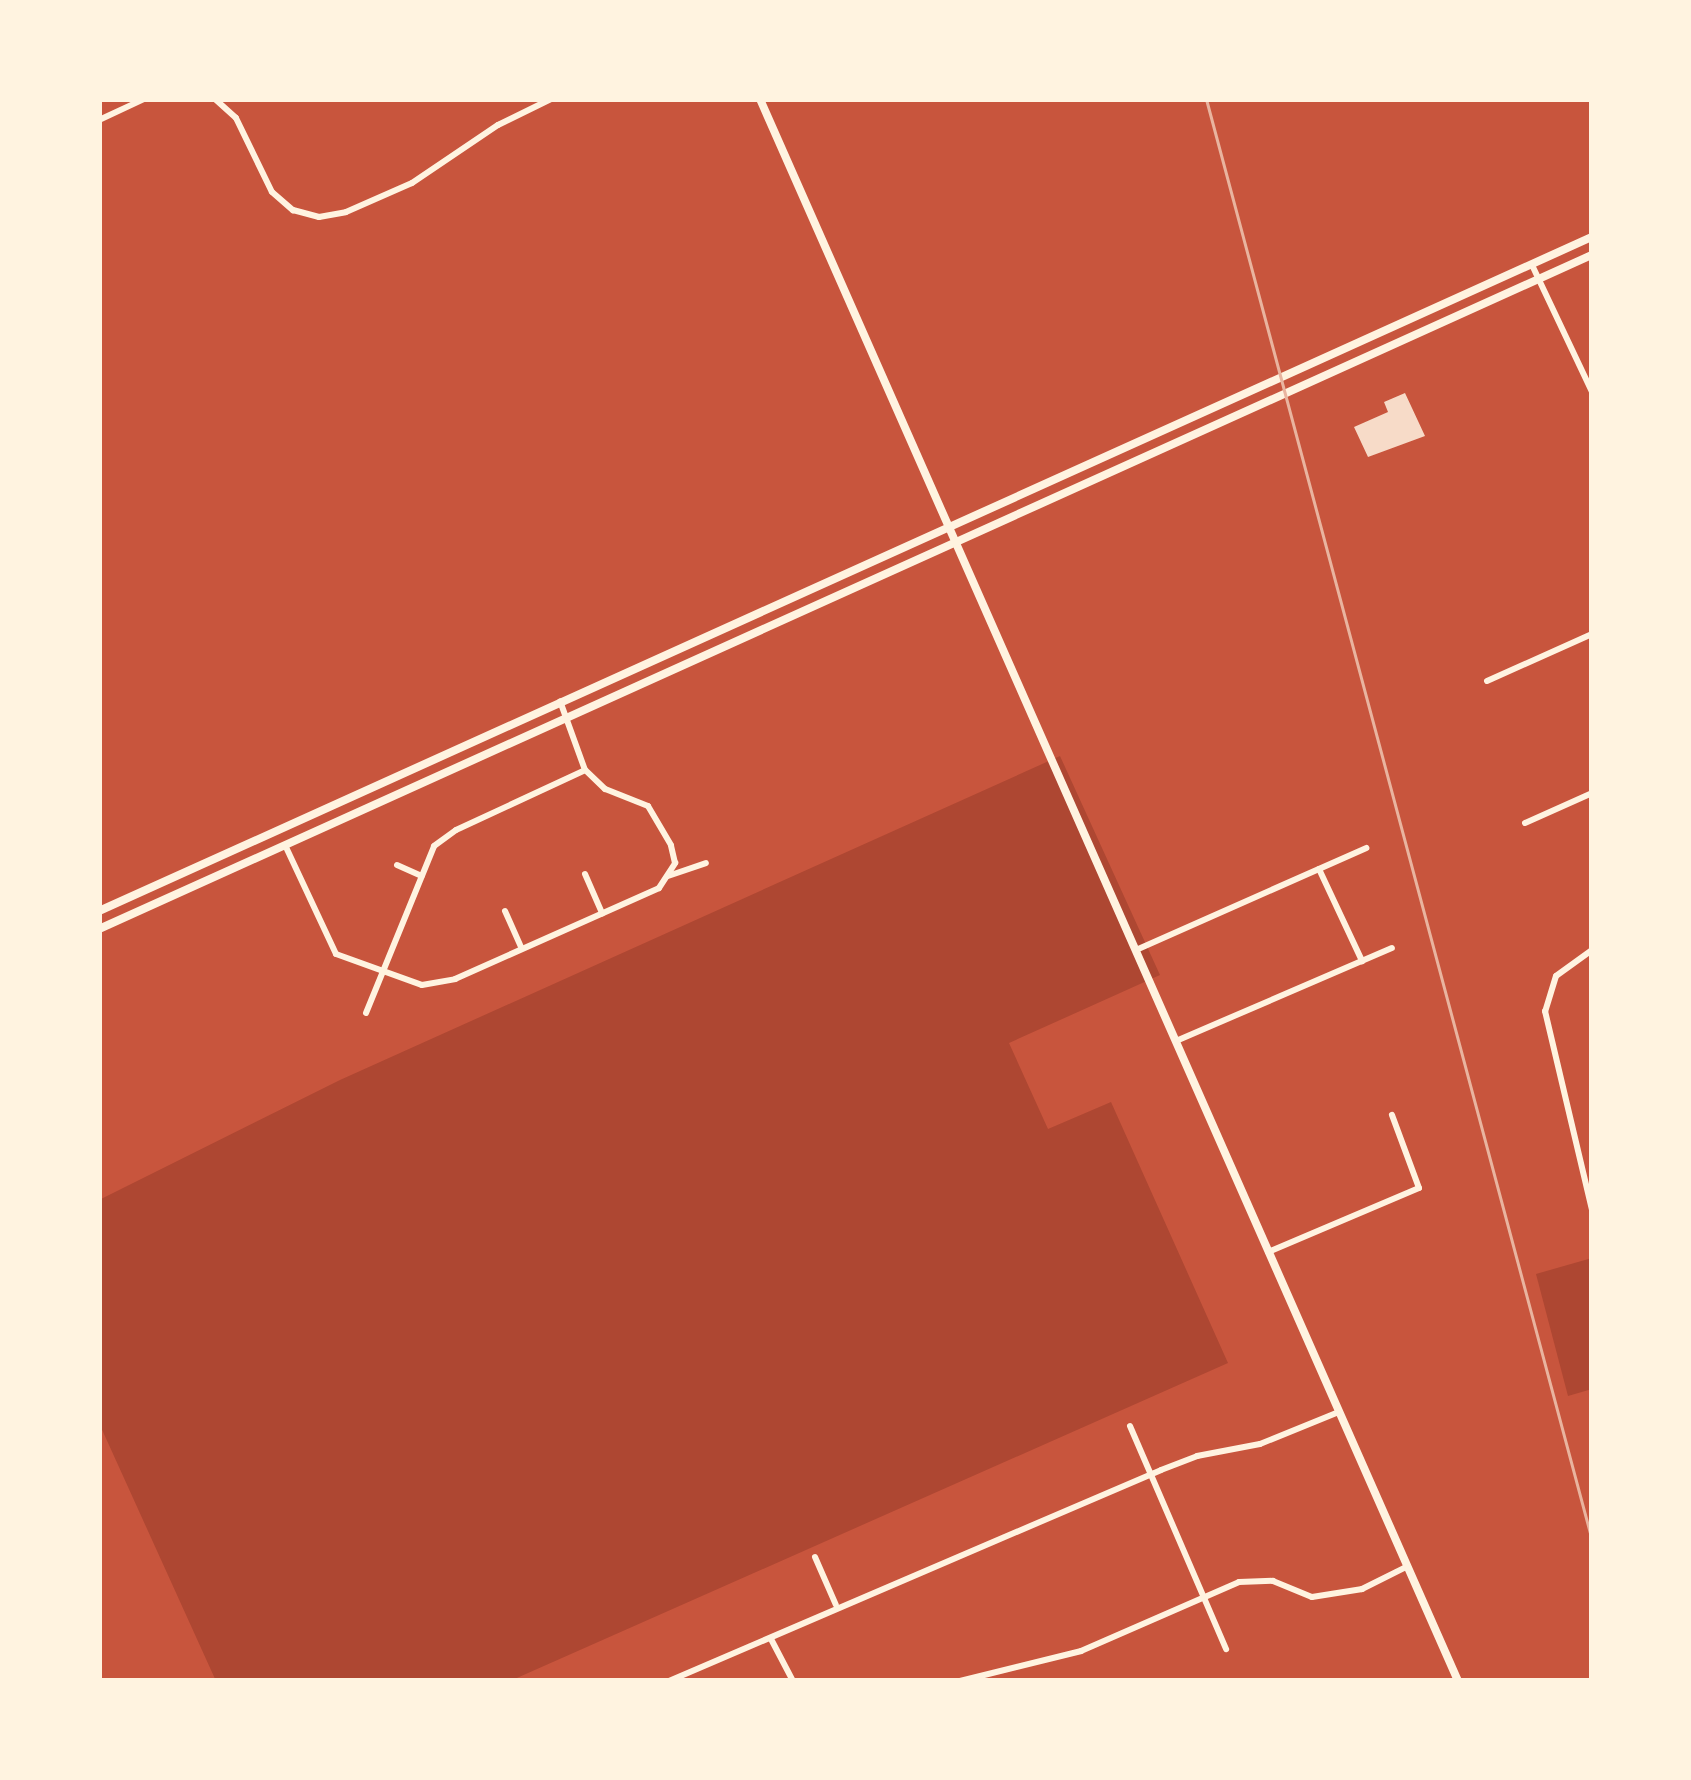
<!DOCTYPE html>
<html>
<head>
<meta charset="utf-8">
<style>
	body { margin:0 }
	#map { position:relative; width:1691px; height:1780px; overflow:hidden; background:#c8553d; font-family:Helvetica,sans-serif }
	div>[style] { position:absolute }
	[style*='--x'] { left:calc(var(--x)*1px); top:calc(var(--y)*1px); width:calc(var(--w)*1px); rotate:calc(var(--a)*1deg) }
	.green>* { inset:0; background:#ae4732 }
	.building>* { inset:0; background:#f7dbc8 }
	.minor>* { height:6px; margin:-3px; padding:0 3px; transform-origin:3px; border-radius:3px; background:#fff3e0 }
	.tertiary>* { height:8px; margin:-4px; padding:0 4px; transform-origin:4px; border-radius:4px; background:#fff3e0 }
	.secondary>* { height:8px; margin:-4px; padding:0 4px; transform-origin:4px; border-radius:4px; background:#fff3e0 }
	.rail>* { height:3px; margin:-1.5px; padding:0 1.5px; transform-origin:1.5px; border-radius:1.5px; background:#e9b49f }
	span { translate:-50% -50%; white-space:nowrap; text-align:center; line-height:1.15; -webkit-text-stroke:10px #fff3e0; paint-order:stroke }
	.frame { position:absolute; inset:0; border:102px solid #fff3e0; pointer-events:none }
</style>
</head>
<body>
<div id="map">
	<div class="green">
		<i style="clip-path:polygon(1060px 756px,1160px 975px,1009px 1043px,1048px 1129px,1111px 1102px,1228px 1363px,510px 1681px,216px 1681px,99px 1423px,99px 1200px,340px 1080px)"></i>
		<i style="clip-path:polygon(1592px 1258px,1592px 1389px,1568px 1396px,1536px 1274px)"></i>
	</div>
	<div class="building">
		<i style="clip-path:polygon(1405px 393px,1425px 436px,1368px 457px,1354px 427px,1388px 412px,1384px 402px)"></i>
	</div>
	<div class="minor">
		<i style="--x:215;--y:99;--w:28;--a:42"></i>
		<i style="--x:236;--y:118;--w:82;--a:64.1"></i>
		<i style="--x:272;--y:192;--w:28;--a:41"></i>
		<i style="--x:293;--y:210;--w:27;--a:15"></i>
		<i style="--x:319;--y:217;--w:27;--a:-10"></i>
		<i style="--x:346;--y:212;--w:72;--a:-23.7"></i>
		<i style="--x:412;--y:183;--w:104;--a:-34"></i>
		<i style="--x:498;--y:125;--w:59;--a:-26.1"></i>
		<i style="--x:99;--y:120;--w:50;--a:-25"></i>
		<i style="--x:1532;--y:265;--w:140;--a:64.7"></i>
		<i style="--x:1487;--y:681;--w:115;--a:-24.1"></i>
		<i style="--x:1525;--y:823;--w:73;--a:-24.1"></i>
		<i style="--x:285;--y:845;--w:120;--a:64.9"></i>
		<i style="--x:336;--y:954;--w:91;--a:19.8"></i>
		<i style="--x:422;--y:985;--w:34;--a:-10"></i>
		<i style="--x:455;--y:979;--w:223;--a:-24"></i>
		<i style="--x:659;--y:888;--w:30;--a:-57"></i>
		<i style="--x:675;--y:863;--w:18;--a:-103"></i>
		<i style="--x:671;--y:845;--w:45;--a:-120.5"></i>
		<i style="--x:648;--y:806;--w:46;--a:-158.4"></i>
		<i style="--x:605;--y:789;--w:28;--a:-136"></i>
		<i style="--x:585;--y:770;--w:73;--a:-109.9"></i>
		<i style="--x:397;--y:865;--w:27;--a:24"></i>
		<i style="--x:1319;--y:869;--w:102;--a:64.9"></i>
		<i style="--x:585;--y:874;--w:43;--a:66.4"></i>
		<i style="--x:668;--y:876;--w:40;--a:-18.9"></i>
		<i style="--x:505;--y:911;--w:39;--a:66"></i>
		<i style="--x:1136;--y:950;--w:252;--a:-23.9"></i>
		<i style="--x:1592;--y:950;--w:44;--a:144.2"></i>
		<i style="--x:1556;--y:976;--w:37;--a:107"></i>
		<i style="--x:1545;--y:1011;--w:204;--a:76.7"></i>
		<i style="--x:366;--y:1013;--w:180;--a:-67.8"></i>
		<i style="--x:434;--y:846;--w:27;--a:-36"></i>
		<i style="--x:456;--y:830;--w:142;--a:-24.9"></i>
		<i style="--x:1176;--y:1041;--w:235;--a:-23.3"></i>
		<i style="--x:1268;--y:1252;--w:164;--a:-23"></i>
		<i style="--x:1419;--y:1188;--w:78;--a:-110.3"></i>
		<i style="--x:1130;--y:1426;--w:243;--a:66.7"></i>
		<i style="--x:815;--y:1557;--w:52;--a:66.4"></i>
		<i style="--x:771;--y:1639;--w:47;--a:62.4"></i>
		<i style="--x:669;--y:1681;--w:535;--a:-23.21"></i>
		<i style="--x:1161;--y:1470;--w:39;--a:-21"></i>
		<i style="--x:1197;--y:1456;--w:64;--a:-10.8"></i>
		<i style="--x:1260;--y:1444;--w:85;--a:-22.1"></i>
		<i style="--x:960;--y:1681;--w:125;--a:-13.9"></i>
		<i style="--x:1081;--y:1651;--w:172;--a:-23.6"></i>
		<i style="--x:1239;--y:1582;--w:34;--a:-2"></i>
		<i style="--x:1273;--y:1581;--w:42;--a:22.3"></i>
		<i style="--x:1312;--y:1597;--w:51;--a:-9.1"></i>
		<i style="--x:1362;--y:1589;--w:49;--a:-26.6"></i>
	</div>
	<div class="tertiary">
		<i style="--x:760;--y:99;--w:1729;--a:66.19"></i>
	</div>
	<div class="secondary">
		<i style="--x:99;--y:911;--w:1638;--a:-24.3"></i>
		<i style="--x:99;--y:929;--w:1638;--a:-24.3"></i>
	</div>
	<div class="rail">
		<i style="--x:1206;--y:99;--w:1493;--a:75.01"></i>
	</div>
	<div class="frame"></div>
</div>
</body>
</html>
